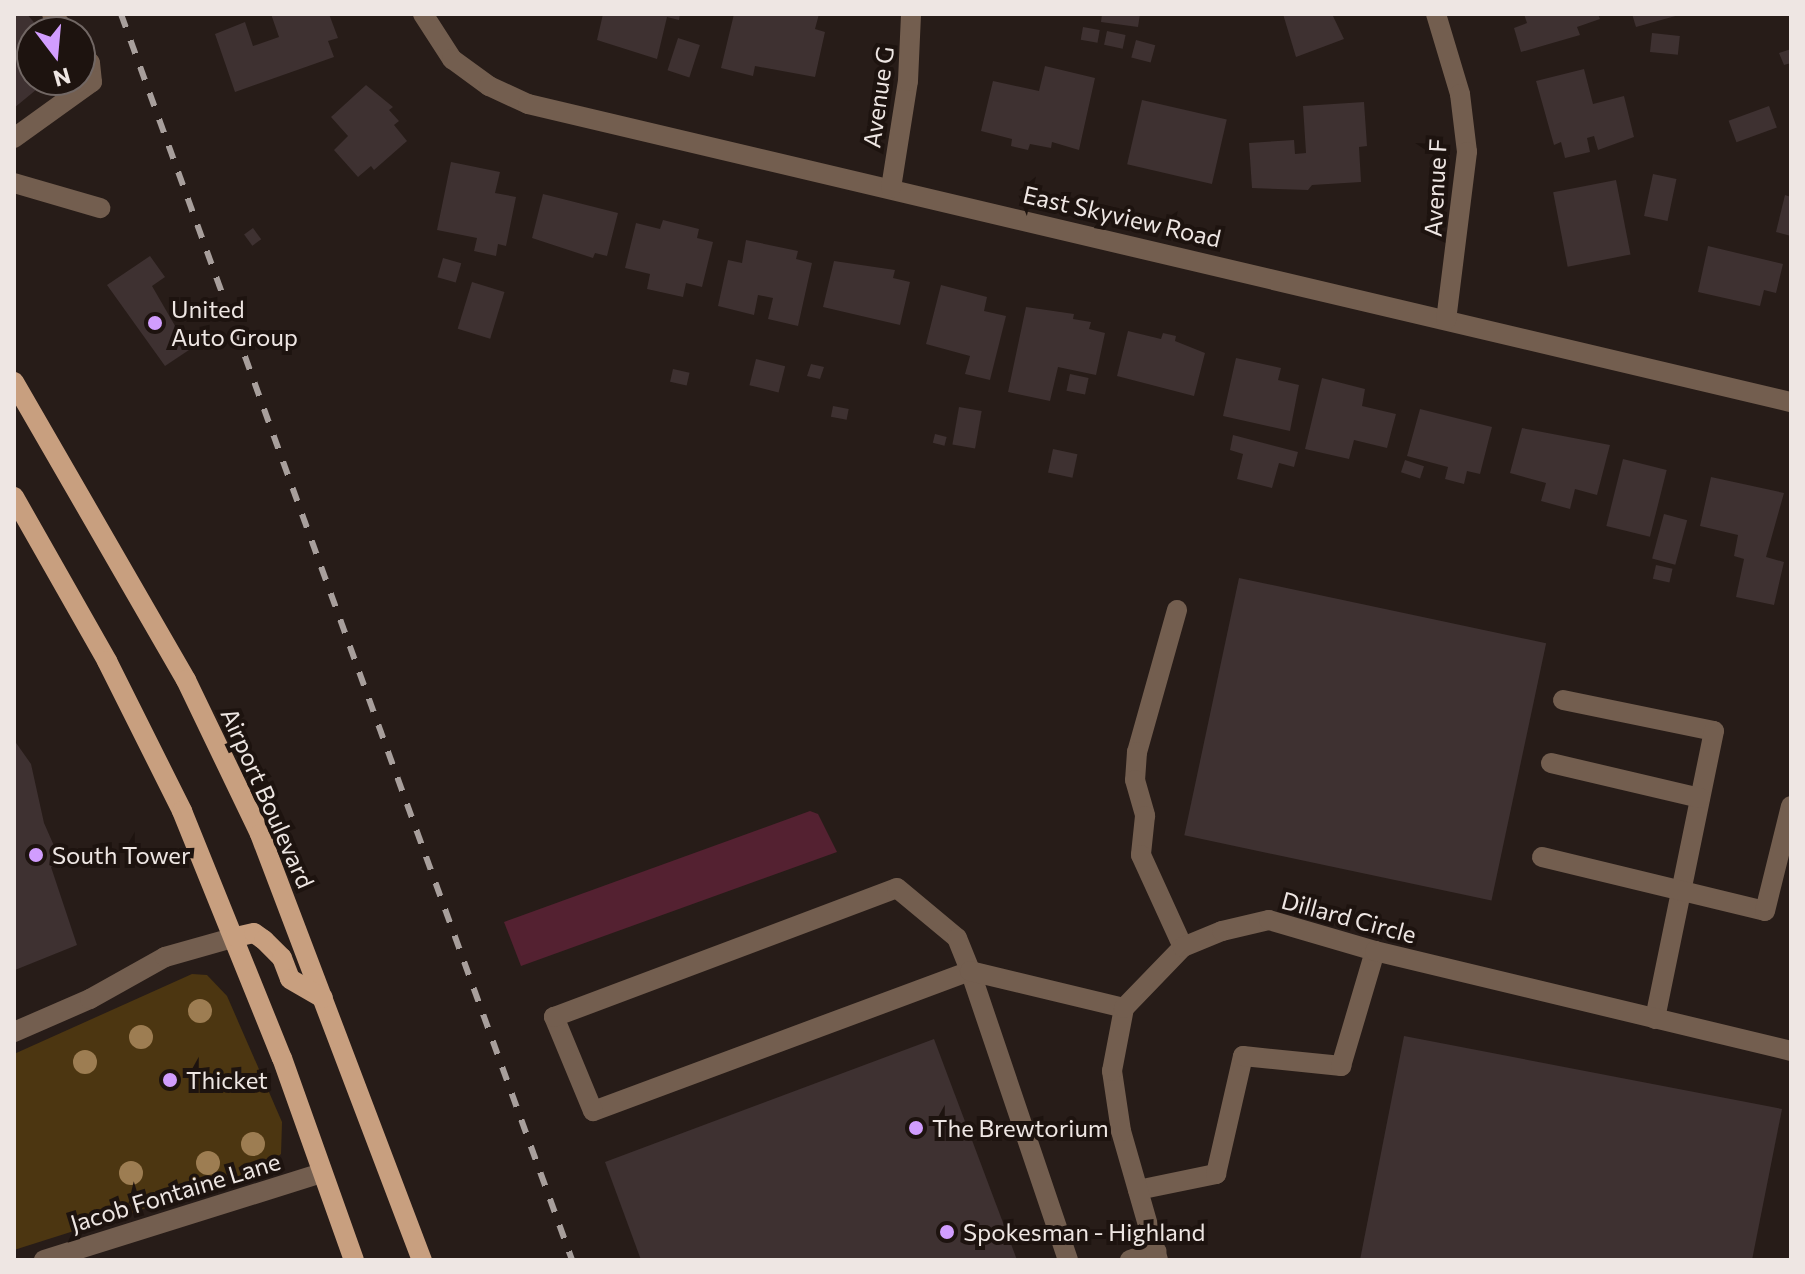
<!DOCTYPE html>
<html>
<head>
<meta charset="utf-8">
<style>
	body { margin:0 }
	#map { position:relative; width:1805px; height:1274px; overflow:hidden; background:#271c18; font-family:Commissioner,sans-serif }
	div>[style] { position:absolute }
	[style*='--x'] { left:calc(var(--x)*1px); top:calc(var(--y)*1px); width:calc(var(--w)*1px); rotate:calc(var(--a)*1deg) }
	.green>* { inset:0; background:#4c3611 }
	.water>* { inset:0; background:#542131 }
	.building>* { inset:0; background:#3e3131; transform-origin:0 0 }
	.minor>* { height:20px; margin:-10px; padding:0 10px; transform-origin:10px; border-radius:10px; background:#735e4f }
	.major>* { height:20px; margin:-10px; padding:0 10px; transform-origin:10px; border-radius:10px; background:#c89f7f }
	.rail>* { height:6px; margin-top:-3px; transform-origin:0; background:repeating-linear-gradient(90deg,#a89f9c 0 14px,transparent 0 28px) }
	.trees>* { width:24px; height:24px; margin:-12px; border-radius:50%; background:#9d7d52 }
	.dots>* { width:22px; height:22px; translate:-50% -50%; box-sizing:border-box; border:4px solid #1d130f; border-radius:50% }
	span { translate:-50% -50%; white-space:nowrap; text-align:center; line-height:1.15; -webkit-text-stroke:8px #1d130f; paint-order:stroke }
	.street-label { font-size:24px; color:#eee6e3 }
	.poi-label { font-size:24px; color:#eee6e3 }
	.left { translate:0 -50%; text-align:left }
	.frame { position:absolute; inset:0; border:16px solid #eee6e3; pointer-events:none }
	.north { position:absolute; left:16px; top:16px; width:80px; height:80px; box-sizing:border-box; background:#1d130f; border:2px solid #716764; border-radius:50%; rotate:164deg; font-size:22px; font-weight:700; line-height:32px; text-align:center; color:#eee6e3 }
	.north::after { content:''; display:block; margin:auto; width:28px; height:36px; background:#d19dfe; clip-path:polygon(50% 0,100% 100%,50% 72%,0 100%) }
</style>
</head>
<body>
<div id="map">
	<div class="green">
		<i style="clip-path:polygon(192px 974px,207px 975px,227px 996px,282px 1122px,281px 1154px,257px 1173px,14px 1250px,14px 1054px)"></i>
	</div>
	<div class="water">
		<i style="clip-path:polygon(810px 811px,818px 814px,837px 852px,521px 966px,504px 922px)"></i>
	</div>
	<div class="building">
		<i style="clip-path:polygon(14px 14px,27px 14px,42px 32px,32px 32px,32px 80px,48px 80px,14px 108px)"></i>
		<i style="clip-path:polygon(271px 14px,329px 14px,338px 38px,328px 41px,334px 57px,235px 92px,215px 34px,245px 22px,253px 46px,279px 37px)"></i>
		<i style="clip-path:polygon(603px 14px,680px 14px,679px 20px,667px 17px,657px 59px,597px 40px)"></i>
		<i style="clip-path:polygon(734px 14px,819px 14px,815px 29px,825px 32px,815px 77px,755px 66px,753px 76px,721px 68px)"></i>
		<i style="clip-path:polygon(1102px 14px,1140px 14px,1138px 27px,1101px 22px)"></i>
		<i style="clip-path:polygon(1283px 14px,1332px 14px,1344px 39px,1296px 57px)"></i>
		<i style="clip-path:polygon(1524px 14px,1598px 14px,1600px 19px,1577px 27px,1580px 35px,1521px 52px,1514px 28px,1527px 23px)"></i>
		<i style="clip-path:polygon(1632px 14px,1679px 14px,1679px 15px,1636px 27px)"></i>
		<i style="left:1083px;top:27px;width:17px;height:13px;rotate:10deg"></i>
		<i style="left:1107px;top:31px;width:19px;height:14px;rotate:12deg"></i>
		<i style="left:1652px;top:33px;width:28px;height:19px;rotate:6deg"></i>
		<i style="left:678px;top:38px;width:23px;height:34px;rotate:18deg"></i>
		<i style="left:1136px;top:40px;width:20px;height:18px;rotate:15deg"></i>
		<i style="clip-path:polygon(1791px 49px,1791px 63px,1784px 65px,1779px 53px)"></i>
		<i style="clip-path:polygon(1045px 66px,1095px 78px,1079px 150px,1052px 142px,1051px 148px,1030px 144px,1028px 150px,1011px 146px,1012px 139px,981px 131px,993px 81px,1039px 91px)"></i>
		<i style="clip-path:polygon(1584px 69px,1593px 104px,1624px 96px,1634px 137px,1598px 150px,1594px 136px,1587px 138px,1590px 152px,1565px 158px,1561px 142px,1554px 145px,1536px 81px)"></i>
		<i style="clip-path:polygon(366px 85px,393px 107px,389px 110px,399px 121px,394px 125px,407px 141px,374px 170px,371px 166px,358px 177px,334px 150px,348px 136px,331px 117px)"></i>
		<i style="left:1142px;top:100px;width:87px;height:66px;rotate:13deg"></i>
		<i style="clip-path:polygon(1364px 102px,1367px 146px,1359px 147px,1361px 182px,1312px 185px,1308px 190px,1252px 188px,1249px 143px,1294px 140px,1295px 154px,1306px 153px,1303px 106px)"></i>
		<i style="left:1769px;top:106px;width:23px;height:43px;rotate:70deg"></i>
		<i style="clip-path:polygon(451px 162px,500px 172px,495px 193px,516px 197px,506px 246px,498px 244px,496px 256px,474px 251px,477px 238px,437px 230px)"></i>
		<i style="left:1653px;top:174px;width:24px;height:43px;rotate:12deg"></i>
		<i style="left:1616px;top:180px;width:76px;height:64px;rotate:79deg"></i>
		<i style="clip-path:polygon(543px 194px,618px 213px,607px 256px,595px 253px,593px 258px,532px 238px)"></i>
		<i style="clip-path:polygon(1785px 195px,1791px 197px,1791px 236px,1776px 232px)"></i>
		<i style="clip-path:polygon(663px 220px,699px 229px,697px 238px,713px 242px,702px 287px,686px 283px,683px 297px,647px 289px,650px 274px,625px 268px,636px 223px,660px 229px)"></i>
		<i style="left:253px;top:228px;width:14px;height:11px;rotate:54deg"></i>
		<i style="clip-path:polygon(746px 240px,798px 251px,796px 259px,812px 263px,798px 326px,768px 319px,773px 298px,758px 295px,754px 315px,718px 306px,728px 260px,742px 263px)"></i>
		<i style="clip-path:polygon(1708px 246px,1783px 264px,1776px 293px,1764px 290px,1760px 306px,1698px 292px)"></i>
		<i style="clip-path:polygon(150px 256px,165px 277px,152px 286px,189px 350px,165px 366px,107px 285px)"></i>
		<i style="left:443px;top:258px;width:19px;height:20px;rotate:16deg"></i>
		<i style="clip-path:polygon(834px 261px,895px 270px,893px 278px,910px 282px,900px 325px,823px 307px)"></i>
		<i style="left:472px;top:282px;width:34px;height:49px;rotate:17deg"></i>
		<i style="clip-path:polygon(941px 285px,987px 297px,984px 311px,1006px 316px,990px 380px,965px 374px,970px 356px,926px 344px)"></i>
		<i style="clip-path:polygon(1026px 307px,1074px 314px,1073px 319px,1091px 322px,1089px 329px,1105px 333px,1096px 375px,1058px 367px,1050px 401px,1008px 392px)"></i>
		<i style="clip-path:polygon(1128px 331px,1161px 339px,1163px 333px,1176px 336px,1175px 341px,1205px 353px,1194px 396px,1117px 376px)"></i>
		<i style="clip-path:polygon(1236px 358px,1281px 368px,1278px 380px,1299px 385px,1290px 431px,1223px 416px)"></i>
		<i style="left:756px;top:359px;width:30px;height:27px;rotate:14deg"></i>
		<i style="clip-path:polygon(811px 364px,824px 367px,820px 379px,807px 376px)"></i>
		<i style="left:673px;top:369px;width:17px;height:13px;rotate:13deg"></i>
		<i style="left:1070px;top:374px;width:19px;height:17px;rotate:12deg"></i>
		<i style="clip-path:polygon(1322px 378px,1365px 389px,1362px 406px,1396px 414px,1387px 448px,1354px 440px,1349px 459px,1305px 449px)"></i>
		<i style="left:833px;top:406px;width:16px;height:11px;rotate:11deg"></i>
		<i style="left:959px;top:407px;width:23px;height:38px;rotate:10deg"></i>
		<i style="clip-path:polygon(1420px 409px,1492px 427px,1480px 474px,1467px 471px,1464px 484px,1445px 479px,1448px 467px,1407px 456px)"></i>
		<i style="clip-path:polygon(1522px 428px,1610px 445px,1597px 495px,1575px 489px,1570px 509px,1541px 501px,1546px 483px,1510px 473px)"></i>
		<i style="left:935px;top:434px;width:12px;height:9px;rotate:14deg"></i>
		<i style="clip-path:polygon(1233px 435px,1298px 452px,1294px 467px,1279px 463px,1272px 488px,1237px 479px,1243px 454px,1230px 450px)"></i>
		<i style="left:1053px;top:449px;width:25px;height:24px;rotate:12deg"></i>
		<i style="left:1623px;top:459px;width:45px;height:69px;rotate:14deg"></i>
		<i style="left:1405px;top:460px;width:20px;height:13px;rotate:18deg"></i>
		<i style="clip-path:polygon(1711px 477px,1784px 493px,1766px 557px,1784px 562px,1774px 605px,1736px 597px,1744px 559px,1734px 556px,1738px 535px,1700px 526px)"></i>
		<i style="left:1664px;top:514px;width:24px;height:46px;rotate:15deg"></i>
		<i style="left:1656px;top:565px;width:17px;height:14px;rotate:13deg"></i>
		<i style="left:1239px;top:578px;width:314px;height:263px;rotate:12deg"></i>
		<i style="clip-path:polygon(14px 740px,31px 764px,44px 823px,62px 864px,51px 867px,77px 945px,15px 970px)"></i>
		<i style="clip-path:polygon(1404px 1036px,1782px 1109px,1752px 1260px,1360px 1260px)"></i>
		<i style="clip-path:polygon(934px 1039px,1017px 1260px,641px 1260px,605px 1162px)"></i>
	</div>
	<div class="minor">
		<i style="--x:52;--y:14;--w:23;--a:52"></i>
		<i style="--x:423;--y:14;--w:54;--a:57.2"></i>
		<i style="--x:452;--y:59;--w:46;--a:36.1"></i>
		<i style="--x:489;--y:86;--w:43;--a:24.8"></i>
		<i style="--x:528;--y:104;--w:1298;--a:13.28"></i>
		<i style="--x:1436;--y:14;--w:84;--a:73.3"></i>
		<i style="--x:1460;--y:94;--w:58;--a:83.1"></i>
		<i style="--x:1467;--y:152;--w:169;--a:97.1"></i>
		<i style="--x:14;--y:138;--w:96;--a:-35.7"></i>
		<i style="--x:92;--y:82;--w:19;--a:-96"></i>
		<i style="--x:90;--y:63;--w:16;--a:-128"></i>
		<i style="--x:14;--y:183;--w:90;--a:16.2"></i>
		<i style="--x:891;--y:188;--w:108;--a:-81"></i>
		<i style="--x:908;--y:81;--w:67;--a:-87.4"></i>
		<i style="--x:1177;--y:610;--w:148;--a:105.7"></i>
		<i style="--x:1137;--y:752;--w:28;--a:94"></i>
		<i style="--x:1135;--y:780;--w:37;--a:74"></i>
		<i style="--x:1145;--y:816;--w:39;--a:96"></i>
		<i style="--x:1141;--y:855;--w:101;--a:65.5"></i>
		<i style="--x:1563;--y:700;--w:154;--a:11.6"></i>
		<i style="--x:1714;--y:731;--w:294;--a:101.6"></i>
		<i style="--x:1551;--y:763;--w:153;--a:13.2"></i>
		<i style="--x:1542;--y:857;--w:229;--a:13.6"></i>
		<i style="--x:1765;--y:911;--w:108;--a:-76.1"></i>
		<i style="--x:14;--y:1032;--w:83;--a:-23.5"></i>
		<i style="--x:90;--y:999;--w:86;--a:-29.2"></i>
		<i style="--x:165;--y:957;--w:74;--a:-15.7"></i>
		<i style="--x:1138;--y:1190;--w:80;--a:-11.6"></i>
		<i style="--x:1216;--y:1174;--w:121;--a:-77.1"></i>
		<i style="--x:1243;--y:1056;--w:99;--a:5.8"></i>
		<i style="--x:1341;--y:1066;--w:120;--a:-73.5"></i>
		<i style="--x:44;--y:1260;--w:290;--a:-17.4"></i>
		<i style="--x:1068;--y:1260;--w:305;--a:-108.7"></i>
		<i style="--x:970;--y:971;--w:402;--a:159.6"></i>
		<i style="--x:593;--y:1111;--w:102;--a:-112.5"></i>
		<i style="--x:554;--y:1017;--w:366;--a:-20.6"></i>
		<i style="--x:897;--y:888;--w:78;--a:39.8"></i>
		<i style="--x:957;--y:938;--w:35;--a:68"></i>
		<i style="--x:970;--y:971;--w:158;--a:13.5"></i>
		<i style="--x:1130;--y:1260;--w:28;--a:-19"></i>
		<i style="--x:1158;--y:1260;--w:134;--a:-106"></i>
		<i style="--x:1121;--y:1131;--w:61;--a:-98.5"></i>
		<i style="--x:1112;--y:1071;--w:64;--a:-79.2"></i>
		<i style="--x:1124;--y:1008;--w:85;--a:-46"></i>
		<i style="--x:1183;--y:947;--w:42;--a:-22.3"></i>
		<i style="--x:1222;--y:931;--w:48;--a:-13.2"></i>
		<i style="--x:1269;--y:920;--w:110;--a:16.3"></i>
		<i style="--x:1375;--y:951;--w:428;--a:13.5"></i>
	</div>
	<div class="major">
		<i style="--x:14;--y:382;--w:344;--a:60"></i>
		<i style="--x:186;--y:680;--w:171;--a:64.3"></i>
		<i style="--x:260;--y:834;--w:456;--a:69.2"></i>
		<i style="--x:14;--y:497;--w:189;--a:60.4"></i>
		<i style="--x:107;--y:661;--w:168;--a:63.4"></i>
		<i style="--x:182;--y:811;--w:266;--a:68"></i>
		<i style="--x:282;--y:1058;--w:214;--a:70.4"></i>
		<i style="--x:236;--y:937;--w:18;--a:-13"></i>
		<i style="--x:254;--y:933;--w:12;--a:35"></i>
		<i style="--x:264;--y:940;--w:25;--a:45"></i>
		<i style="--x:282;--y:958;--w:22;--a:69"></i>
		<i style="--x:290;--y:979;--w:38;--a:30"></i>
	</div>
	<div class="rail">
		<i style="--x:121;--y:14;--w:1325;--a:70.1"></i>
	</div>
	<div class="trees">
		<i style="left:200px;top:1011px"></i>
		<i style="left:141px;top:1037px"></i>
		<i style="left:85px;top:1062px"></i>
		<i style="left:253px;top:1144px"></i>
		<i style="left:208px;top:1163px"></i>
		<i style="left:131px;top:1173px"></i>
	</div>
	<div class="dots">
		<i style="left:155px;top:323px;background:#d19dfe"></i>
		<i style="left:36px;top:855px;background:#d19dfe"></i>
		<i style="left:170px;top:1080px;background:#d19dfe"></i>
		<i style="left:916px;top:1128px;background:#d19dfe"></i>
		<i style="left:947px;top:1232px;background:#d19dfe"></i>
	</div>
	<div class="street-label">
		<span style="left:878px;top:97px;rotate:-82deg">Avenue G</span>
		<span style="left:1435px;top:188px;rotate:-87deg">Avenue F</span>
		<span style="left:1122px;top:216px;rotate:13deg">East Skyview Road</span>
		<span style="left:268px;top:798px;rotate:66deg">Airport Boulevard</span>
		<span style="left:1349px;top:917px;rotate:15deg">Dillard Circle</span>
		<span style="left:175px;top:1192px;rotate:-17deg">Jacob Fontaine Lane</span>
	</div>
	<div class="poi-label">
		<span class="left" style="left:171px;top:323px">United<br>Auto Group</span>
		<span class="left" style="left:52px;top:855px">South Tower</span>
		<span class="left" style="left:186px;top:1080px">Thicket</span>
		<span class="left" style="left:932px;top:1128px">The Brewtorium</span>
		<span class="left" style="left:963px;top:1232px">Spokesman - Highland</span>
	</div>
	<div class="frame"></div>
	<div class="north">N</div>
</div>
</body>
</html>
